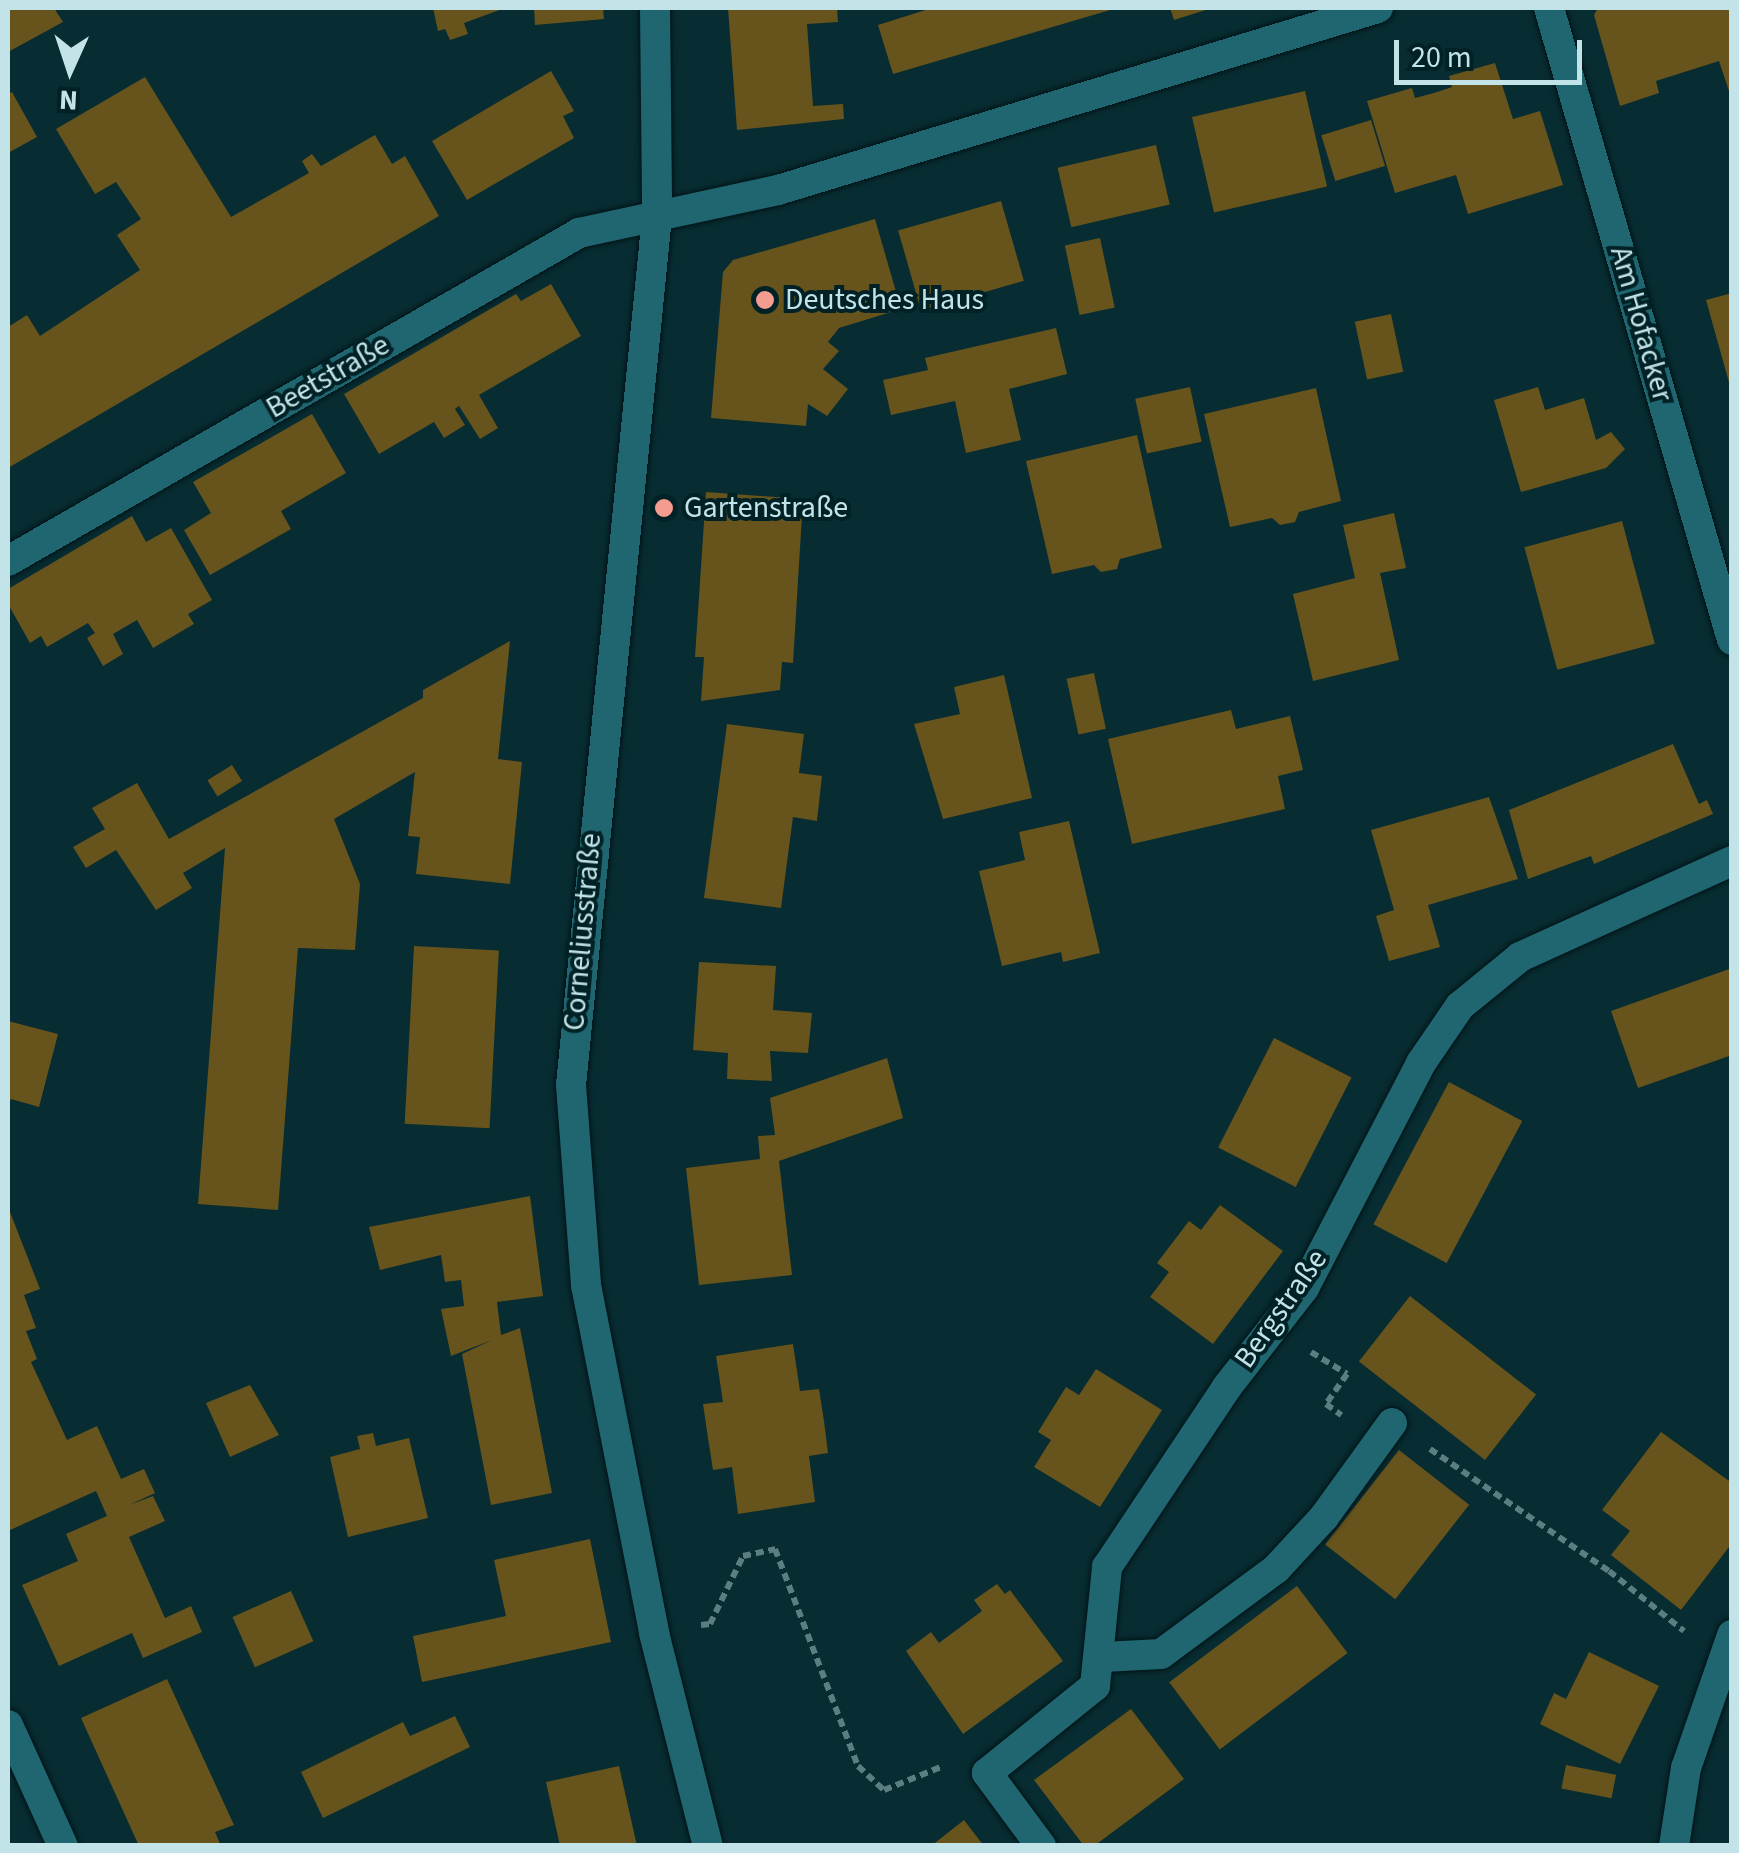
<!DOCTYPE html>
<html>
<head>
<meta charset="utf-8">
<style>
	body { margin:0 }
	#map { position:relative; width:1739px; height:1853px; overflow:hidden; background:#072c31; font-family:"Source Sans 3",sans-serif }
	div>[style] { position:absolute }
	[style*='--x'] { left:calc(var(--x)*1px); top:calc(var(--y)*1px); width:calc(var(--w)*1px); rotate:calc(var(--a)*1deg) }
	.building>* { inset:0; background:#67531c; transform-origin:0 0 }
	.path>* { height:6px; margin-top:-3px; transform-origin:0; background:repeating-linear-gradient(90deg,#5b7e83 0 8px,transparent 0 13px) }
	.roads { filter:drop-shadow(0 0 2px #011316) drop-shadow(0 0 2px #011316) }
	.minor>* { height:30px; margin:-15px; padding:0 15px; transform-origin:15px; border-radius:15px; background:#206670 }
	.dots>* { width:28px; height:28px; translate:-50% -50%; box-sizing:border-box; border:5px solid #002227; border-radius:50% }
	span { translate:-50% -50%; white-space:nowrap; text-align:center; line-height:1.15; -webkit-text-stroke:8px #002227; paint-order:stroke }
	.poi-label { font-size:30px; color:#c2e3e8 }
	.left { translate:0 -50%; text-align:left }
	.street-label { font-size:30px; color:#c2e3e8 }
	.frame { position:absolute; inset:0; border:10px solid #c2e3e8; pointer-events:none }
	.north { position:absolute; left:20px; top:20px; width:100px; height:100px; -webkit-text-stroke:8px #002227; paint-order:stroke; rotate:183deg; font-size:28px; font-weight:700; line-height:40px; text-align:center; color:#c2e3e8 }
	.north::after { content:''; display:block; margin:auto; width:35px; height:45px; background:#c2e3e8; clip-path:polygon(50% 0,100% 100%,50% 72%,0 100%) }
	.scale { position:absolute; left:1394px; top:40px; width:188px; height:45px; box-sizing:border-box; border:5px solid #c2e3e8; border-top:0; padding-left:12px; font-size:30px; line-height:35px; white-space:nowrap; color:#c2e3e8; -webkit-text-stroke:8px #002227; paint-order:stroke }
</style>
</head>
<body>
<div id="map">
	<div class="building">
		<i style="clip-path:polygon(8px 8px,54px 8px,63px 22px,8px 52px)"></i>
		<i style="clip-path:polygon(433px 8px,505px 8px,464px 23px,468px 34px,450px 40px,445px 29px,438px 31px)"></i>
		<i style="clip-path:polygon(534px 8px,603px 8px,604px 19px,535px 25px)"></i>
		<i style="clip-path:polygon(728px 8px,837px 8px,838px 22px,807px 24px,813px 106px,843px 104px,844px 119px,737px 130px)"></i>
		<i style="clip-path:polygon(932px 8px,1117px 8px,893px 74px,878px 25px)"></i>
		<i style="clip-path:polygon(1170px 8px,1212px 8px,1174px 20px)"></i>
		<i style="clip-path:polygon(1598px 8px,1732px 8px,1732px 100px,1719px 61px,1656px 81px,1659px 93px,1620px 106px,1594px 15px)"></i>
		<i style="clip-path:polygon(1495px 63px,1513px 119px,1540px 111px,1563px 185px,1468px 214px,1456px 175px,1395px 193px,1367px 101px,1412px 88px,1415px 98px,1434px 93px,1452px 87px,1449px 76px)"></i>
		<i style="clip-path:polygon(551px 71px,574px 111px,563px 116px,574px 138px,467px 200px,432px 141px)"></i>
		<i style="clip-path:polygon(145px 77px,231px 217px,309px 173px,302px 161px,312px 154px,321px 166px,375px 135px,392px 164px,405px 156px,439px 216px,8px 468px,8px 327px,27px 315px,40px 336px,140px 270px,117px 235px,141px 219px,116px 182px,95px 194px,56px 129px)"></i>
		<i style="left:1305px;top:91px;width:98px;height:116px;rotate:77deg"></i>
		<i style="clip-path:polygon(12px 92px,37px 137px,8px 153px,8px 94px)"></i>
		<i style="left:1371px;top:120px;width:48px;height:52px;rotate:73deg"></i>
		<i style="left:1156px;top:145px;width:61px;height:101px;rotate:77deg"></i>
		<i style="left:1001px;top:201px;width:83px;height:107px;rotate:74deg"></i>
		<i style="clip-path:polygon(875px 219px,901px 309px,839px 328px,828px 342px,839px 351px,823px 369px,848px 389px,827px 416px,808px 404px,806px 426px,711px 418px,723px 272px,733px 260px)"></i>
		<i style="left:1100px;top:238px;width:71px;height:36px;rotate:78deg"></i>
		<i style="clip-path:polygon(551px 284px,581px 336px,479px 395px,498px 428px,480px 439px,459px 406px,455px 409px,465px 425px,444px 438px,434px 422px,379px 454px,344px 394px,516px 294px,521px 301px)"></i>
		<i style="clip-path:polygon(1732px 293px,1732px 386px,1730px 386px,1706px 300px)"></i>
		<i style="left:1391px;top:314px;width:59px;height:37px;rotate:78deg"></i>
		<i style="clip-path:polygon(1056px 328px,1067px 374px,1009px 389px,1021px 440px,966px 453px,955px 401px,891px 415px,883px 380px,928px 370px,925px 358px)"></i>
		<i style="left:1190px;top:387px;width:56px;height:56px;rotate:78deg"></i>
		<i style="clip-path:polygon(1538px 387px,1545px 410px,1584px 398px,1596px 440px,1611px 432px,1625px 449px,1606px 468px,1521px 492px,1494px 400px)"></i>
		<i style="clip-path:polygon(1316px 388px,1341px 501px,1299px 512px,1295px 522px,1280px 525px,1272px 518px,1230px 527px,1204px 414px)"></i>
		<i style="clip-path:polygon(312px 414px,346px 473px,281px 511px,291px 529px,210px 575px,184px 530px,211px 513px,193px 482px)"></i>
		<i style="clip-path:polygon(1137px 435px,1162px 548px,1120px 559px,1117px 569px,1101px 572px,1094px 565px,1052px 574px,1026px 461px)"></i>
		<i style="clip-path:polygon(706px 492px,803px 499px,793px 663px,782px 662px,780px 690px,701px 701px,704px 657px,695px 657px)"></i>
		<i style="clip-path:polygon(1394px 513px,1406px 568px,1380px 573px,1399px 660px,1313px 681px,1293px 594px,1355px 578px,1343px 525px)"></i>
		<i style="clip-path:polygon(132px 516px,146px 542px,171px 528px,212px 600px,188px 614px,194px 624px,153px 648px,137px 620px,113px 634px,123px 654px,103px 666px,87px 638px,95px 633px,88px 623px,47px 647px,41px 636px,30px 643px,8px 604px,8px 589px)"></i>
		<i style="left:1622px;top:521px;width:127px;height:101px;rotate:75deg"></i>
		<i style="clip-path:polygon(510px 641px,498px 759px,522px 762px,510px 884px,416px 874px,420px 837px,408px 836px,415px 772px,334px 819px,360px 884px,355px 950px,298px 948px,278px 1210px,198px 1204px,225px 848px,183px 873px,192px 888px,156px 910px,116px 850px,86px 868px,73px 847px,105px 829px,92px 808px,137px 783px,169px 839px,423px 698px,423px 690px)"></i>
		<i style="left:1094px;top:673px;width:57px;height:28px;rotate:78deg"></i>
		<i style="clip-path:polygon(1004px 675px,1032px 798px,943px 819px,914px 724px,960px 714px,954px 687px)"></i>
		<i style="clip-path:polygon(1231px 710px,1236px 729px,1290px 716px,1303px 770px,1278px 776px,1285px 809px,1132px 844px,1108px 739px)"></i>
		<i style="clip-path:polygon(727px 724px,804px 734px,799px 773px,822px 776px,817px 821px,793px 817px,781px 908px,704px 898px)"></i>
		<i style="clip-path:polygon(1673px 744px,1699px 804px,1707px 800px,1713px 814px,1594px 864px,1591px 856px,1528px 879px,1509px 810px)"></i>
		<i style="left:232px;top:765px;width:19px;height:29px;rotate:58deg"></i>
		<i style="clip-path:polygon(1489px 797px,1518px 879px,1428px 905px,1440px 947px,1389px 961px,1376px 916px,1394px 910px,1371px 830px)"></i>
		<i style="clip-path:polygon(1069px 821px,1100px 953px,1063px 962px,1061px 952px,1002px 966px,979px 871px,1025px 860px,1019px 832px)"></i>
		<i style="left:414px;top:946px;width:85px;height:178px;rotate:3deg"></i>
		<i style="clip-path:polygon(699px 962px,776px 966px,773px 1010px,812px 1013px,808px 1053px,770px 1051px,772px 1081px,727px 1079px,728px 1053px,693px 1050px)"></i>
		<i style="clip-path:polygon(1732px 968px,1732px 1055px,1638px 1088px,1611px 1011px)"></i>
		<i style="clip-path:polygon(8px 1021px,58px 1034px,39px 1107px,11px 1099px,8px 1106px)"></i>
		<i style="left:1274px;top:1038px;width:87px;height:123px;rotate:27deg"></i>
		<i style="clip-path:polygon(887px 1058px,903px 1118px,779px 1161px,792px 1275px,699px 1285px,686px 1168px,760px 1159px,758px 1136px,775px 1135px,770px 1098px)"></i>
		<i style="left:1449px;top:1082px;width:83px;height:161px;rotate:28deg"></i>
		<i style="clip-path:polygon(530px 1196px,543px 1296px,497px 1302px,501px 1335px,520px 1328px,552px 1493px,491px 1505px,462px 1354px,492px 1340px,451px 1356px,441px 1309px,464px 1306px,461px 1280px,445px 1282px,441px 1255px,380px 1270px,369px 1227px)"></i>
		<i style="clip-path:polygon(1220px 1205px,1283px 1251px,1213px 1344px,1150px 1297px,1169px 1272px,1157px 1263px,1189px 1221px,1201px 1230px)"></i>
		<i style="clip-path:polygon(10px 1212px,40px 1289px,24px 1295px,36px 1328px,26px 1331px,37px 1359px,31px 1362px,67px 1440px,97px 1426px,121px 1479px,144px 1469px,155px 1493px,129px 1505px,153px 1496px,165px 1521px,129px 1537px,165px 1618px,191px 1606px,202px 1632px,143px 1658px,132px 1633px,59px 1666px,22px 1585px,78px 1561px,66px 1534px,107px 1516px,96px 1491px,8px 1531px)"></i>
		<i style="left:1410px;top:1296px;width:160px;height:83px;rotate:38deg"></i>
		<i style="clip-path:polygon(793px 1344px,800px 1391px,819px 1389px,824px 1421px,828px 1453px,809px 1456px,815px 1502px,738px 1514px,732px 1467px,713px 1470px,708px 1438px,703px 1404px,723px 1402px,716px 1356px)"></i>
		<i style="clip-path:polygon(1096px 1369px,1162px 1410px,1100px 1507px,1034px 1467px,1051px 1440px,1038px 1432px,1066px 1387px,1079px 1395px)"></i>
		<i style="clip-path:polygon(250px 1385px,279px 1435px,230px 1457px,206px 1403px)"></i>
		<i style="clip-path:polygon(1661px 1432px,1732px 1483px,1732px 1543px,1681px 1610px,1611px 1555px,1630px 1531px,1602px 1510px)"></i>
		<i style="clip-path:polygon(373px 1433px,376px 1446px,409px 1438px,428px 1518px,348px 1537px,330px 1457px,360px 1449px,357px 1436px)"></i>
		<i style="left:1399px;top:1450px;width:89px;height:120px;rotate:38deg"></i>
		<i style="clip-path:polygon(590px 1539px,611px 1642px,422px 1682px,413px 1636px,506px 1616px,494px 1560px)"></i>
		<i style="clip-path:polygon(997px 1584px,1005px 1594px,1010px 1590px,1063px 1661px,963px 1734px,906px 1651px,931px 1632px,939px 1643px,982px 1611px,974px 1600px)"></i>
		<i style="left:1297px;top:1586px;width:84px;height:160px;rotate:53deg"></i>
		<i style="left:291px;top:1591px;width:55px;height:64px;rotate:66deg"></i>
		<i style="clip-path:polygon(1589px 1652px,1659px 1686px,1620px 1764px,1540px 1724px,1554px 1693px,1566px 1699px)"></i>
		<i style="clip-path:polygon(167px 1679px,234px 1825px,215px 1832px,221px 1846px,139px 1846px,81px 1718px)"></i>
		<i style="clip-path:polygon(1131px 1709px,1184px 1779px,1094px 1846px,1084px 1846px,1034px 1780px)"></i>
		<i style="clip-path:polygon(455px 1716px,470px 1747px,323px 1818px,301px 1772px,403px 1722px,410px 1736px)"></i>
		<i style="left:1566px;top:1765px;width:51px;height:24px;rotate:11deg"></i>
		<i style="clip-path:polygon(619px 1766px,637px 1846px,560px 1846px,546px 1782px)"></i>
		<i style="clip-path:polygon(964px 1820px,984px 1846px,931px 1846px)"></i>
	</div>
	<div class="path">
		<i style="--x:1311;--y:1352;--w:42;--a:31.4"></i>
		<i style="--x:1347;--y:1374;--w:37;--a:125"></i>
		<i style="--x:1326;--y:1404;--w:19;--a:36"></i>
		<i style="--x:1430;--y:1449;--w:217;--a:34.3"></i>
		<i style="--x:1609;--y:1571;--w:96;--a:38.7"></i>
		<i style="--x:701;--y:1625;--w:9;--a:-6"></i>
		<i style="--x:710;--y:1624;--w:76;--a:-64.1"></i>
		<i style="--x:743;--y:1556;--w:33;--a:-12"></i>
		<i style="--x:775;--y:1549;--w:232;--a:69.1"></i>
		<i style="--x:858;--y:1766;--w:35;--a:43"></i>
		<i style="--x:884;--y:1790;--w:61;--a:-22"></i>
	</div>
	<div class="roads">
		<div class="minor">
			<i style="--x:655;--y:8;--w:208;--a:89.4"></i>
			<i style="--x:657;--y:216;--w:873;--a:95.65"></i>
			<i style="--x:571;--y:1085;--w:201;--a:85.7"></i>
			<i style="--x:586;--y:1285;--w:355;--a:78.9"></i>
			<i style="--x:654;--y:1633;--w:220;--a:75.8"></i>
			<i style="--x:1549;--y:8;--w:658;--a:73.85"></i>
			<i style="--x:8;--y:561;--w:659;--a:-29.87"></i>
			<i style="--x:579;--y:233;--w:204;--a:-12.2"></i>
			<i style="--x:778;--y:190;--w:627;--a:-16.87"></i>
			<i style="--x:1103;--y:1657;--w:58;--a:-3"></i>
			<i style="--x:1161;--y:1654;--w:143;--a:-36.5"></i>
			<i style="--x:1276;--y:1569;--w:71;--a:-47.3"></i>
			<i style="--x:1324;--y:1517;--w:116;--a:-54.1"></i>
			<i style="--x:8;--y:1725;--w:133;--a:65.6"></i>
			<i style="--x:1041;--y:1846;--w:91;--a:-126.5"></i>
			<i style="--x:987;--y:1773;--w:139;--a:-38.9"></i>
			<i style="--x:1095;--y:1686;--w:120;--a:-84.2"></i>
			<i style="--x:1107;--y:1567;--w:216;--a:-56.3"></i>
			<i style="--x:1227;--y:1387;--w:125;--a:-52.1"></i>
			<i style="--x:1304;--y:1288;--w:254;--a:-62.5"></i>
			<i style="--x:1421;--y:1063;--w:69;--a:-55.6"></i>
			<i style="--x:1460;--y:1006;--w:77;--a:-39.2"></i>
			<i style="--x:1520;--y:957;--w:233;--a:-24.4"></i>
			<i style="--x:1674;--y:1846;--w:79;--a:-81.3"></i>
			<i style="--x:1686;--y:1768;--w:141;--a:-70.9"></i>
		</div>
	</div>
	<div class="dots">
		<i style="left:765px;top:300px;background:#f59c90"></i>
		<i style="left:664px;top:508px;background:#f59c90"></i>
	</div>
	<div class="poi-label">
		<span class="left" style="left:785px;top:300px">Deutsches Haus</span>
		<span class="left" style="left:684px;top:508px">Gartenstraße</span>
	</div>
	<div class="street-label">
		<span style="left:1641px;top:324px;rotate:74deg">Am Hofacker</span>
		<span style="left:328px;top:377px;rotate:-30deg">Beetstraße</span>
		<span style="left:583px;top:932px;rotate:-85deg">Corneliusstraße</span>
		<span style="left:1281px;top:1309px;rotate:-55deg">Bergstraße</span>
	</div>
	<div class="frame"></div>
	<div class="north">N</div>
	<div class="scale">20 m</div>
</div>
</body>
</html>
